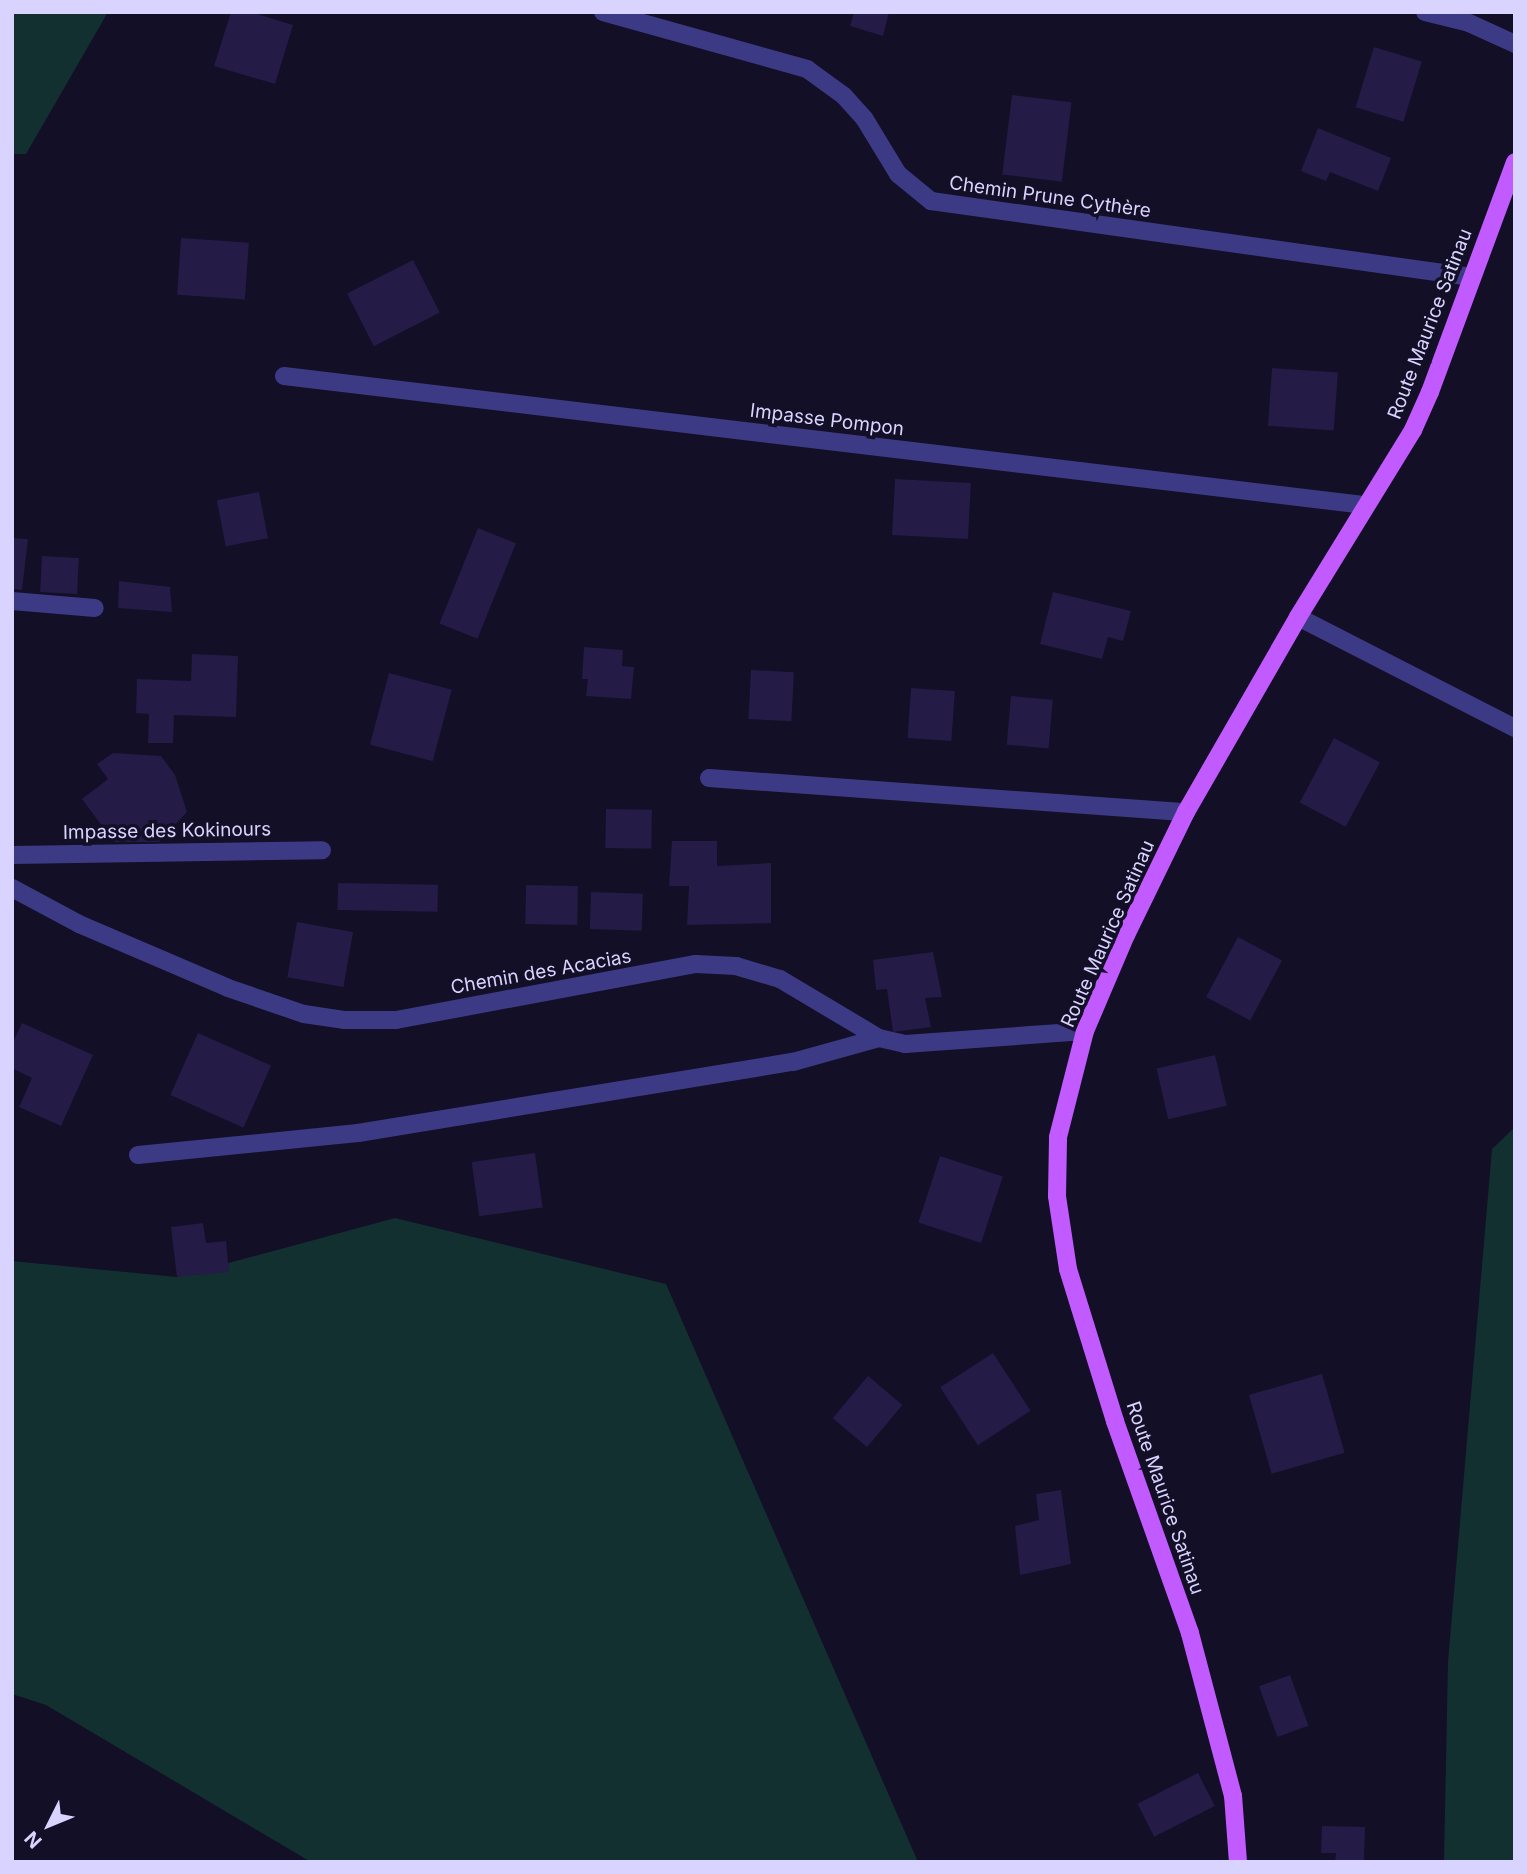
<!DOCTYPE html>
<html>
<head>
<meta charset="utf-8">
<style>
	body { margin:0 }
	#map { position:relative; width:1527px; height:1874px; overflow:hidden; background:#130f26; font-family:Inter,sans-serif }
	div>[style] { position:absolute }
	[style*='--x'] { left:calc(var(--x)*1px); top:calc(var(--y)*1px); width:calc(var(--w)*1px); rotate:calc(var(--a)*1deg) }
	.green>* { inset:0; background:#12302f }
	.building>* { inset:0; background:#241b47; transform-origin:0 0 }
	.minor>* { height:18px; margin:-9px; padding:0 9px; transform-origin:9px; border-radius:9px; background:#3d3a85 }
	.major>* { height:18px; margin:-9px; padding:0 9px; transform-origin:9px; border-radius:9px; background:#c25bff }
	span { translate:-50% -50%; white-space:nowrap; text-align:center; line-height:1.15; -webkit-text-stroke:7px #130f26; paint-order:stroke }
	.street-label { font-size:19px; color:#d9d4ff }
	.frame { position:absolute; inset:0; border:14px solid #d9d4ff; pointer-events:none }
	.north { position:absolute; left:14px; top:1790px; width:70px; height:70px; -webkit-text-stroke:5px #130f26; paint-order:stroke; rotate:227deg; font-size:19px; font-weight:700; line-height:28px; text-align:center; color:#d9d4ff }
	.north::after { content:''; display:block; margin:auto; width:24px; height:32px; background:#d9d4ff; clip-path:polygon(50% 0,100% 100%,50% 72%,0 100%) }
</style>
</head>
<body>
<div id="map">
	<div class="green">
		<i style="clip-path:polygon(12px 12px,108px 12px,26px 154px,12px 154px)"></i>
		<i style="clip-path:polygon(1515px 1127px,1515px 1862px,1444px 1862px,1448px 1662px,1492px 1149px)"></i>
		<i style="clip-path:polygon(395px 1218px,666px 1284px,918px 1862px,311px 1862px,46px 1705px,12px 1694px,12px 1261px,177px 1277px)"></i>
	</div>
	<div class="building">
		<i style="clip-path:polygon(231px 12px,251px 12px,293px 25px,275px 84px,214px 66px)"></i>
		<i style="clip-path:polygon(854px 12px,889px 12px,883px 36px,850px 26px)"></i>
		<i style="left:1374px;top:47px;width:50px;height:63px;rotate:17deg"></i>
		<i style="left:1012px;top:95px;width:60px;height:80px;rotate:7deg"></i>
		<i style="clip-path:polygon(1318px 128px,1391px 158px,1378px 191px,1330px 172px,1326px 181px,1301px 171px)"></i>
		<i style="left:181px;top:238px;width:68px;height:57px;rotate:4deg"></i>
		<i style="left:413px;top:260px;width:59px;height:74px;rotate:63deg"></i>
		<i style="left:1272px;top:368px;width:66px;height:58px;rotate:4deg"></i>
		<i style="left:895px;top:479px;width:76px;height:56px;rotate:3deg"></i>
		<i style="left:259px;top:492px;width:47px;height:43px;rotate:79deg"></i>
		<i style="left:478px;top:528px;width:41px;height:103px;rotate:22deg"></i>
		<i style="clip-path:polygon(12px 538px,28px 539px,22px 590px,12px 589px)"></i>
		<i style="left:42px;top:556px;width:37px;height:36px;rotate:3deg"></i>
		<i style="clip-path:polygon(119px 581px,170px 587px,172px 612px,118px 608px)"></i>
		<i style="clip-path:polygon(1053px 592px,1131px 611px,1123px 641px,1108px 637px,1102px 659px,1040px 644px)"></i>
		<i style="clip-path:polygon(584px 647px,623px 650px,622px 666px,634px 667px,631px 699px,586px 696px,588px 679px,582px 679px)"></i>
		<i style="clip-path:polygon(192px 654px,238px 656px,236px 717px,174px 715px,173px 743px,148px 743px,149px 714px,136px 713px,137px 679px,191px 681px)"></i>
		<i style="left:751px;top:670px;width:43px;height:49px;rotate:3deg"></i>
		<i style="left:389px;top:673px;width:65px;height:74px;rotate:15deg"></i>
		<i style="left:911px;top:688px;width:44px;height:50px;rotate:4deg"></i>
		<i style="left:1011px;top:696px;width:42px;height:49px;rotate:5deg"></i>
		<i style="left:1334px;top:738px;width:52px;height:73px;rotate:28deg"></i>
		<i style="clip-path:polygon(113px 753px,161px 756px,175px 775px,187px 812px,159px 842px,114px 842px,82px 799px,108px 779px,97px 764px)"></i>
		<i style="left:606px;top:809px;width:46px;height:39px;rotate:1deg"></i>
		<i style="clip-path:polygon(672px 841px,717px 841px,717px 866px,771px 863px,771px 923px,687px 925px,689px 886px,669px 886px)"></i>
		<i style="left:338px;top:883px;width:100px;height:27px;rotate:1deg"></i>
		<i style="left:526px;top:885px;width:52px;height:39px;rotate:1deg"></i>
		<i style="left:591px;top:892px;width:52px;height:37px;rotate:2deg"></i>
		<i style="left:297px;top:922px;width:57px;height:56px;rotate:10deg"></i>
		<i style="left:1238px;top:937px;width:50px;height:68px;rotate:28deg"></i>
		<i style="clip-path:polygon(933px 952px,942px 997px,925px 998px,931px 1027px,893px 1032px,887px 989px,876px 990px,873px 960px)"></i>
		<i style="clip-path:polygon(22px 1023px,93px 1055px,61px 1126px,19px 1107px,32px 1078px,12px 1068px,12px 1044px)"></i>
		<i style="left:198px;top:1033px;width:80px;height:68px;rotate:24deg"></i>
		<i style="left:1215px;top:1055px;width:52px;height:60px;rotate:77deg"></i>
		<i style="left:535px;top:1153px;width:55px;height:64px;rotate:82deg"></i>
		<i style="left:940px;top:1156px;width:66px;height:70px;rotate:18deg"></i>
		<i style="clip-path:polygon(203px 1223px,206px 1243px,226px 1241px,229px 1272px,177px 1277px,171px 1227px)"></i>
		<i style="left:993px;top:1353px;width:69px;height:63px;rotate:57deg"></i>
		<i style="left:1322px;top:1374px;width:82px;height:76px;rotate:74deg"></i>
		<i style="left:868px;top:1376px;width:45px;height:55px;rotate:40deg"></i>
		<i style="clip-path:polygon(1061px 1490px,1071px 1564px,1020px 1575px,1015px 1526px,1039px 1520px,1036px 1494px)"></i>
		<i style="left:1290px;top:1675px;width:54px;height:33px;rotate:70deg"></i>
		<i style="left:1198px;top:1773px;width:37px;height:68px;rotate:63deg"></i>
		<i style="clip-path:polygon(1322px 1826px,1365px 1827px,1364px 1862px,1335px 1862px,1336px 1853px,1321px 1853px)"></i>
	</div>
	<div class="minor">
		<i style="--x:603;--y:12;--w:212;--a:15.6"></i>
		<i style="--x:807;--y:69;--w:46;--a:36.1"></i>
		<i style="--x:844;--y:96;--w:30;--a:48"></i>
		<i style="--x:864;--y:118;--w:66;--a:58.7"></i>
		<i style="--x:898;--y:174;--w:43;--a:39.3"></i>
		<i style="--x:931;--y:201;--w:546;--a:8"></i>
		<i style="--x:1425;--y:12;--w:45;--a:14"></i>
		<i style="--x:1469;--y:23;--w:51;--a:24.5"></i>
		<i style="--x:284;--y:376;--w:1089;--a:6.81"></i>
		<i style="--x:12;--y:601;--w:83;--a:4.8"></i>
		<i style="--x:1298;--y:617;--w:244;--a:27.1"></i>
		<i style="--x:709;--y:778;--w:478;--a:4.1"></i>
		<i style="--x:12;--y:855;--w:310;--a:-0.9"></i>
		<i style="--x:12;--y:888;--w:76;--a:28.2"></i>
		<i style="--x:79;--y:924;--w:162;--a:23.2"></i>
		<i style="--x:228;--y:988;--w:80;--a:18.9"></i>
		<i style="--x:304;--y:1014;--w:40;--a:8.5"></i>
		<i style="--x:344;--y:1020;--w:52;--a:0"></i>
		<i style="--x:396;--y:1020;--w:305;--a:-10.6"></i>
		<i style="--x:696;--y:964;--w:40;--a:2.9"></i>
		<i style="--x:736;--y:966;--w:46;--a:16.5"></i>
		<i style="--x:780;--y:979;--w:115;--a:30.8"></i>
		<i style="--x:879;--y:1038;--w:27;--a:13"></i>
		<i style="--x:905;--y:1044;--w:180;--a:-4.1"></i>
		<i style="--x:138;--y:1155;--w:221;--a:-5.7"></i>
		<i style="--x:358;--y:1133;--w:441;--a:-9.3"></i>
		<i style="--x:793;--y:1062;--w:89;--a:-15.6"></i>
	</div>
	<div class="major">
		<i style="--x:1238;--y:1862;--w:66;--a:-94.3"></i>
		<i style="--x:1233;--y:1796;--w:169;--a:-104.8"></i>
		<i style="--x:1190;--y:1633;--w:225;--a:-109.5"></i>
		<i style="--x:1115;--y:1421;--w:159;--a:-107.2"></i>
		<i style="--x:1068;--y:1269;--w:74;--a:-98.6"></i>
		<i style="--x:1057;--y:1196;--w:59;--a:-89"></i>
		<i style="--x:1058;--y:1137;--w:109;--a:-75.7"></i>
		<i style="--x:1085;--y:1031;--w:104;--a:-66.9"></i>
		<i style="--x:1126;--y:935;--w:137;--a:-64"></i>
		<i style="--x:1186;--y:812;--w:225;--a:-60.1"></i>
		<i style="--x:1298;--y:617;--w:220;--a:-58.4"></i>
		<i style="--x:1413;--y:430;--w:42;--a:-65.9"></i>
		<i style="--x:1430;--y:392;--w:245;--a:-69.7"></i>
	</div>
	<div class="street-label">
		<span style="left:1050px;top:197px;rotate:8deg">Chemin Prune Cythère</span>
		<span style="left:1430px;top:324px;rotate:-69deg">Route Maurice Satinau</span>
		<span style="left:827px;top:420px;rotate:7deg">Impasse Pompon</span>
		<span style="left:167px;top:831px;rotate:-1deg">Impasse des Kokinours</span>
		<span style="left:1108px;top:934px;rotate:-66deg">Route Maurice Satinau</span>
		<span style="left:541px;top:972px;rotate:-10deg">Chemin des Acacias</span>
		<span style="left:1165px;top:1498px;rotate:71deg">Route Maurice Satinau</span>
	</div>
	<div class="frame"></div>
	<div class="north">N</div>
</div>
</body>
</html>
